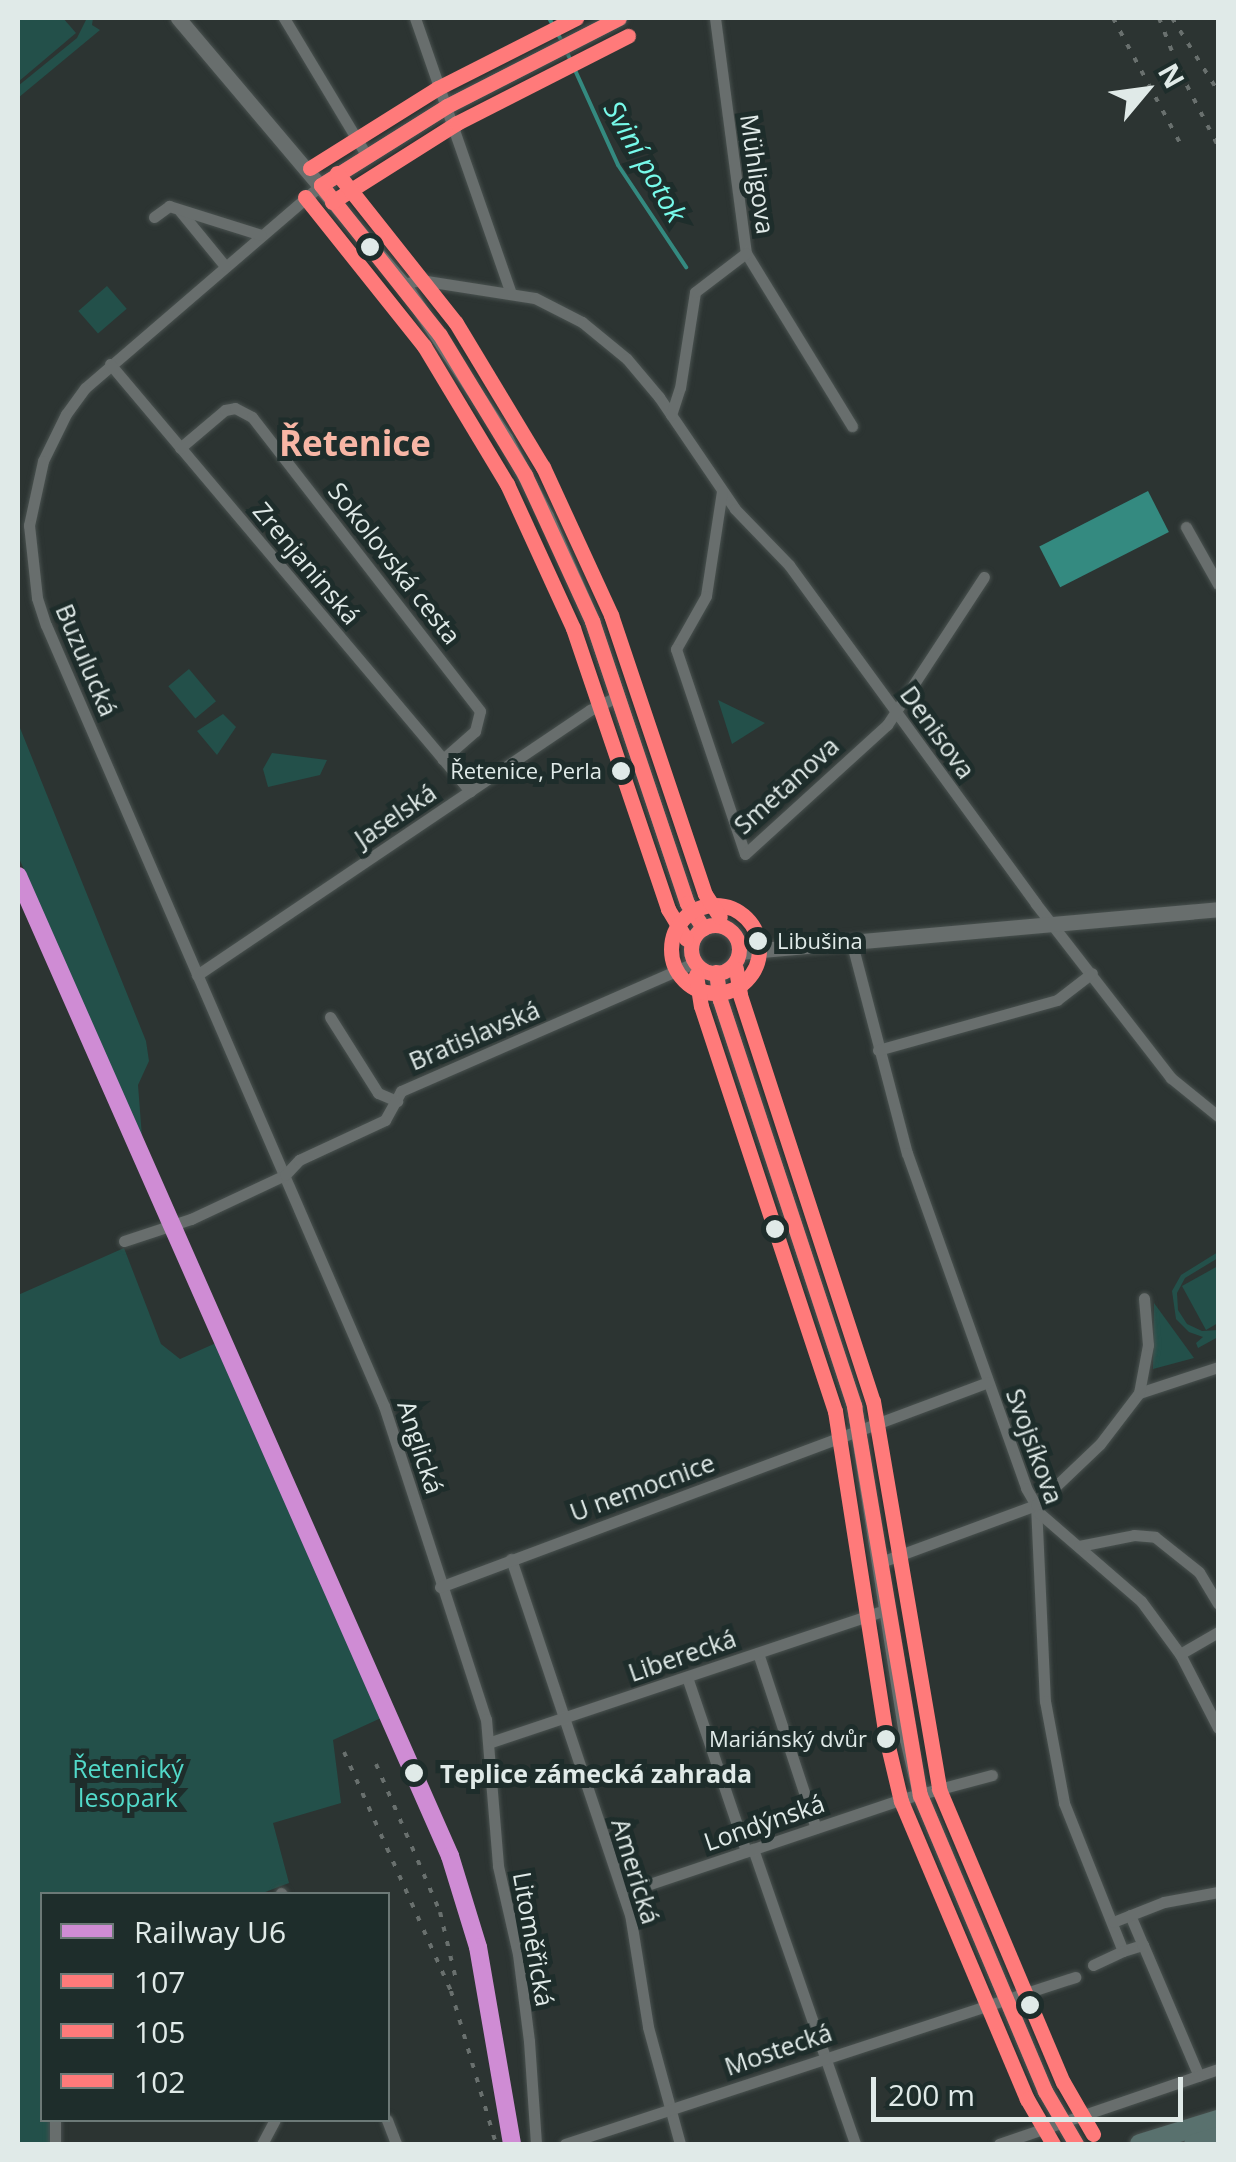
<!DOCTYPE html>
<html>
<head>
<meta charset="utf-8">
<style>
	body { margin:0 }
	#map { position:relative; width:1236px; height:2162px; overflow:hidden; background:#2c3432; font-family:"Open Sans",sans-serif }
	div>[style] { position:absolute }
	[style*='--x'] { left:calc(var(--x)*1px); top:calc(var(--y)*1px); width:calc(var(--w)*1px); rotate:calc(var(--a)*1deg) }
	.green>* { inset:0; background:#23504a; transform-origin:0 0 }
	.water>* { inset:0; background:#348a80; transform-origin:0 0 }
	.stream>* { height:4px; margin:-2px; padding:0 2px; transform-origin:2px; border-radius:2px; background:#348a80 }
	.roads { filter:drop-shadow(0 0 2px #49514f) drop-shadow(0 0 2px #49514f) }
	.street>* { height:11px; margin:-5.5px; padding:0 5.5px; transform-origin:5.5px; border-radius:5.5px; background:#686e6d }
	.secondary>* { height:15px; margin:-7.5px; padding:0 7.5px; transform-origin:7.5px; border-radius:7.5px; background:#686e6d }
	.secondary>.ring { margin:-7.5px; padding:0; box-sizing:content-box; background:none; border:15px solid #686e6d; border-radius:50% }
	.highway>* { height:20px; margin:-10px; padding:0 10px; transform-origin:10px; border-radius:10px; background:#59716e }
	.rail>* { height:4px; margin-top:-2px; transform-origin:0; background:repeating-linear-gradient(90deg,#69706e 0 5px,transparent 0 15px) }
	.bus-1>* { height:15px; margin:-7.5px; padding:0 7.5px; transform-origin:7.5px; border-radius:7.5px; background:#ff7a7a }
	.bus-1>.ring { margin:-7.5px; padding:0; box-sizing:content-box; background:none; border:15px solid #ff7a7a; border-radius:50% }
	.bus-2>* { height:15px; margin:-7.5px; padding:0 7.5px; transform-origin:7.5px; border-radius:7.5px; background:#ff7a7a }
	.bus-2>.ring { margin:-7.5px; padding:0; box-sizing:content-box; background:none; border:15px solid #ff7a7a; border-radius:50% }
	.bus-3>* { height:15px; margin:-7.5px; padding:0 7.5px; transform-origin:7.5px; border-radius:7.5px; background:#ff7a7a }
	.rail-1>* { height:18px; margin:-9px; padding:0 9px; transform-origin:9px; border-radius:9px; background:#cf8cd4 }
	.dots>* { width:28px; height:28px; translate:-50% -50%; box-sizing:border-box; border:5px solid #1e2d2b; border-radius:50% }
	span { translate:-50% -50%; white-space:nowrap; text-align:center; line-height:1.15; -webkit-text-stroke:10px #1e2d2b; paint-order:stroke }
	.bus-label { font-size:22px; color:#e0eae8 }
	.right { translate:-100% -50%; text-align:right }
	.left { translate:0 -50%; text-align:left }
	.street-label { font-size:25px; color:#e0eae8 }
	.park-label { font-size:25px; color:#52d9c9 }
	.stop-label { font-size:25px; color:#e0eae8; font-weight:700 }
	.water-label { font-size:28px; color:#77faea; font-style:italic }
	.district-label { font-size:35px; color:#f7b6a5; font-weight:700 }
	.frame { position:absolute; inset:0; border:20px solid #e0eae8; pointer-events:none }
	.legend { position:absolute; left:40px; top:1892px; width:350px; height:230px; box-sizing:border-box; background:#1e2d2b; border:2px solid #6c7977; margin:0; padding:12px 18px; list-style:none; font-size:30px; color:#e0eae8 }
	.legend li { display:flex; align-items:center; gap:20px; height:50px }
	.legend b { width:50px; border:2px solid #6c7977 }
	.north { position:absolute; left:1096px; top:40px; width:100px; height:100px; -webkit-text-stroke:8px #1e2d2b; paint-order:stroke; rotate:61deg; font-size:28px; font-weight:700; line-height:40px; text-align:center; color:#e0eae8 }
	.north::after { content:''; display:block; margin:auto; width:35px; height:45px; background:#e0eae8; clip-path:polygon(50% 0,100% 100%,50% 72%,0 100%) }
	.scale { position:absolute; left:871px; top:2077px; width:312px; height:45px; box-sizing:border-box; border:5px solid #e0eae8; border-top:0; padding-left:12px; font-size:30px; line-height:35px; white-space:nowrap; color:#e0eae8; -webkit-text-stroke:8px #1e2d2b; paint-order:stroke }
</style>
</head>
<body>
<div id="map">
	<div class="green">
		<i style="clip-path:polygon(22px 18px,63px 18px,76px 33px,18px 82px,18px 21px)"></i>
		<i style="clip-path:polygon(87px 18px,93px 18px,92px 25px,100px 30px,18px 98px,18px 86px,77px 38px)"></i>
		<i style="left:107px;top:286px;width:30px;height:38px;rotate:49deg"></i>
		<i style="left:189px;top:669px;width:42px;height:27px;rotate:50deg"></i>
		<i style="clip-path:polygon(718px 700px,765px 723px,732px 744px)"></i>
		<i style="clip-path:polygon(223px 714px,236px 727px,217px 755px,197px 731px)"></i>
		<i style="clip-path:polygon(18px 723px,146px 1041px,149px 1061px,138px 1085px,142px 1137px,18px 856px)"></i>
		<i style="clip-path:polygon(272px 753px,327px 760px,320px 775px,268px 787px,263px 769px)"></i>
		<i style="clip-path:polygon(124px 1248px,161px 1344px,180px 1359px,216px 1343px,381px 1718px,333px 1740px,341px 1803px,273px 1823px,289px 1883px,260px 1894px,42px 1894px,42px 2120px,61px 2120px,60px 2144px,18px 2144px,18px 1295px)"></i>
		<i style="clip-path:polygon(1218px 1252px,1218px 1258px,1185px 1278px,1177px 1293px,1178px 1310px,1187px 1324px,1202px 1331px,1218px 1330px,1218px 1337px,1198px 1348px,1196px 1343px,1203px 1337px,1189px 1332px,1176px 1319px,1172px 1291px,1181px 1275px)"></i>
		<i style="clip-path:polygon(1218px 1266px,1218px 1323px,1206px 1330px,1182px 1286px)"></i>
		<i style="clip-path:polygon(1154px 1303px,1194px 1358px,1153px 1369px)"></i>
	</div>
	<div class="water">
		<i style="left:1148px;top:491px;width:46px;height:122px;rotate:63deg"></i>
	</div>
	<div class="stream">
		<i style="--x:549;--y:18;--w:25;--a:61"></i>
		<i style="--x:565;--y:48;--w:128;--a:65.6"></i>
		<i style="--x:618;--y:165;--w:123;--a:56.3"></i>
	</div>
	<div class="roads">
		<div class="street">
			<i style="--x:284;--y:18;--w:161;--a:59"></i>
			<i style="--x:415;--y:18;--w:289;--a:70.8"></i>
			<i style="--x:715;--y:18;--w:237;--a:82.5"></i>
			<i style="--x:746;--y:253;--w:203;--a:58.5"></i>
			<i style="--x:321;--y:185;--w:311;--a:139.3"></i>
			<i style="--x:85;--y:388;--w:32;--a:126"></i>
			<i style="--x:66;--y:414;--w:52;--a:116.1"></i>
			<i style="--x:43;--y:461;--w:66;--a:102.3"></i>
			<i style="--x:29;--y:525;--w:73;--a:83.7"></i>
			<i style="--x:37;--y:598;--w:28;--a:72"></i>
			<i style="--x:46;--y:625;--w:851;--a:66.6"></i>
			<i style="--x:384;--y:1406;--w:329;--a:72"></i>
			<i style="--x:486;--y:1719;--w:147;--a:85.3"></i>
			<i style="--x:498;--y:1866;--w:90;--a:77.2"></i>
			<i style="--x:518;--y:1954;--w:88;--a:82.8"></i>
			<i style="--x:529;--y:2041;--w:103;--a:86.1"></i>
			<i style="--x:180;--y:211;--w:71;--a:50.7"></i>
			<i style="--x:154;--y:217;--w:19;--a:-36"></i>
			<i style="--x:169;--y:206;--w:96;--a:17.5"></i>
			<i style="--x:403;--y:284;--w:17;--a:-13"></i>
			<i style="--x:420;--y:280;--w:116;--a:8.9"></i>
			<i style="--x:535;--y:298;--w:53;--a:27.1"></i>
			<i style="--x:582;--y:322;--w:58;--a:39.4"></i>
			<i style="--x:627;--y:359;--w:50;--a:49.9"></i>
			<i style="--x:659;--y:397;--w:135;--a:55.8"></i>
			<i style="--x:735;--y:509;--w:78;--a:46"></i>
			<i style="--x:789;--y:565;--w:419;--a:53.9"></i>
			<i style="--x:1036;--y:904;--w:220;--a:52.2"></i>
			<i style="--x:1171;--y:1078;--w:60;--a:39"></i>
			<i style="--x:110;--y:364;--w:559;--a:49.87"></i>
			<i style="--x:671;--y:415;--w:28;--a:-72"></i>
			<i style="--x:680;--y:388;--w:97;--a:-81.1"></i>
			<i style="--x:695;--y:292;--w:64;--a:-37.4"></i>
			<i style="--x:180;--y:448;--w:59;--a:-40.2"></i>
			<i style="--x:225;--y:410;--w:10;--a:-11"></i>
			<i style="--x:235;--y:408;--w:19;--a:28"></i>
			<i style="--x:252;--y:417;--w:372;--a:52.2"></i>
			<i style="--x:480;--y:711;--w:21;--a:104"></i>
			<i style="--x:475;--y:731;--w:43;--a:138.8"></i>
			<i style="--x:722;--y:491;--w:106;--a:98.7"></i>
			<i style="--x:706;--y:596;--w:61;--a:119.5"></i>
			<i style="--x:676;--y:649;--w:216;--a:71.4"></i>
			<i style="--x:745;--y:854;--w:192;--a:-42.3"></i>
			<i style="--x:887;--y:725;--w:177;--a:-56.8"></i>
			<i style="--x:1186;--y:527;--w:65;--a:60.7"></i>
			<i style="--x:852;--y:944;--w:216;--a:75.3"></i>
			<i style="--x:907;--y:1153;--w:356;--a:70.4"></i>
			<i style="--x:1026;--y:1488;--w:20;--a:60"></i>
			<i style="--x:1036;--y:1505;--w:196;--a:87.4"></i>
			<i style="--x:1045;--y:1701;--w:104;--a:79.4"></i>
			<i style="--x:1064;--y:1803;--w:159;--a:68.3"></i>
			<i style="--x:1123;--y:1951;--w:21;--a:-17"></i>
			<i style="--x:1143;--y:1945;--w:142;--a:66.9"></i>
			<i style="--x:197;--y:975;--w:474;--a:-34"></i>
			<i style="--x:590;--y:710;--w:32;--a:-26"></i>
			<i style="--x:330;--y:1017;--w:90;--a:57.7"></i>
			<i style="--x:378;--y:1093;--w:21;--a:23"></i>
			<i style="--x:878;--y:1050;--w:186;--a:-15.6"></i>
			<i style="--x:1057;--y:1000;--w:44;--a:-37.6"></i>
			<i style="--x:124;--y:1241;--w:71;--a:-18.2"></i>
			<i style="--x:191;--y:1219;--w:104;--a:-25.1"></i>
			<i style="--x:285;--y:1175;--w:21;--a:-47"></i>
			<i style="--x:299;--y:1160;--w:95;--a:-24.9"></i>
			<i style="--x:385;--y:1120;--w:33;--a:-61"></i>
			<i style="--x:401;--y:1091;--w:322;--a:-23.6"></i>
			<i style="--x:1139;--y:1393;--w:83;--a:-18.2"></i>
			<i style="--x:1037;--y:1511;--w:138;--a:40.9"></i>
			<i style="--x:1141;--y:1601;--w:66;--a:53.7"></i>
			<i style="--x:1180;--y:1654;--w:83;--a:62.8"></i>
			<i style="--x:1079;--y:1546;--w:56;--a:-11.3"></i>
			<i style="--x:1134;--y:1535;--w:21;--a:5"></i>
			<i style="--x:1155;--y:1537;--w:56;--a:38.5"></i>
			<i style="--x:1199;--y:1572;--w:37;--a:59"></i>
			<i style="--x:511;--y:1559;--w:374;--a:71.5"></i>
			<i style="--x:630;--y:1914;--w:114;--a:80.9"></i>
			<i style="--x:648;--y:2027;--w:121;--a:74.7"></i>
			<i style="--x:881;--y:1562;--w:165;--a:-20.2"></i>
			<i style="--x:1036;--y:1505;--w:88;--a:-43.6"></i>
			<i style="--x:1100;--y:1444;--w:64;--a:-52.6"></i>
			<i style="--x:1139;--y:1393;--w:49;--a:-79.4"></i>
			<i style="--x:1148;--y:1345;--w:47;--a:-94.9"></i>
			<i style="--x:440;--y:1587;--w:585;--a:-20.51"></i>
			<i style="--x:758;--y:1653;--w:184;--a:71.7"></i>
			<i style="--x:1180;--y:1654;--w:44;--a:-30.1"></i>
			<i style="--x:687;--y:1677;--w:184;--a:71.3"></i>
			<i style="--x:491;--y:1742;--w:419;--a:-18.5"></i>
			<i style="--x:753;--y:1849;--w:312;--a:70.9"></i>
			<i style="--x:281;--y:1893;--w:1;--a:45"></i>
			<i style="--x:623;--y:1893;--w:294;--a:-18.6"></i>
			<i style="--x:902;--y:1799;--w:93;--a:-14.9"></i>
			<i style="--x:1130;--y:1915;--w:33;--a:67"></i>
			<i style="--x:1113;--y:1922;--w:55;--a:-21.4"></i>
			<i style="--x:1164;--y:1902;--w:55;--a:-10.5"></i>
			<i style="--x:1093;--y:1965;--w:33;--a:-25"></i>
			<i style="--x:387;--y:2120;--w:26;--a:69"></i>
			<i style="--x:55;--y:2144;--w:24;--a:-90"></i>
			<i style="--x:262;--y:2144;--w:27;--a:-62"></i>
			<i style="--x:565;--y:2144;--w:537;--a:-18.13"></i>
			<i style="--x:999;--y:2144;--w:231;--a:-18.9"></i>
		</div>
		<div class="secondary">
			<i style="--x:178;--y:18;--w:348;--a:49.8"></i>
			<i style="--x:403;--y:284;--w:185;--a:56.5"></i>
			<i style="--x:505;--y:438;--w:88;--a:62.3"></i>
			<i style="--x:546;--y:516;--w:115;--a:66.3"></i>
			<i style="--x:592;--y:621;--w:298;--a:71.4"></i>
			<i style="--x:687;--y:903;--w:30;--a:57"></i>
			<i style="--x:321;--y:185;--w:149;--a:-32.1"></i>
			<i style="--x:447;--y:106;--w:193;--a:-27.1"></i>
			<i class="ring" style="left:691px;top:925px;width:33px;height:33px"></i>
			<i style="--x:739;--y:952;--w:481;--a:-5.1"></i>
			<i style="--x:716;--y:972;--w:28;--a:82"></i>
			<i style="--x:720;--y:1000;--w:428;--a:71.7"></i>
			<i style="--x:854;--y:1406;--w:337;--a:81"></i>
			<i style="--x:907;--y:1739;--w:57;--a:76.9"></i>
			<i style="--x:920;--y:1795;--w:321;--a:67.1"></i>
			<i style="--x:1045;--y:2091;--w:61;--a:59.7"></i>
		</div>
		<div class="highway">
			<i style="--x:1140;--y:2144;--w:82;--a:-17.1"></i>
			<i style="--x:1194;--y:2144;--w:25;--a:-16"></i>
		</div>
	</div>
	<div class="rail">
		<i style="--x:1113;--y:18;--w:142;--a:61.8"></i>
		<i style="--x:1159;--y:18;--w:58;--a:68.7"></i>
		<i style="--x:1180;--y:72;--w:83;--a:62.8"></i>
		<i style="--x:1172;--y:18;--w:86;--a:57.8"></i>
		<i style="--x:344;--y:1752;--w:262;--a:65.9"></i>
		<i style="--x:451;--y:1991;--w:159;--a:73.6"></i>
		<i style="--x:376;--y:1764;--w:161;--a:66.6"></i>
		<i style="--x:440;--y:1912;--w:74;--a:76.7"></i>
	</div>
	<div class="bus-1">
		<i style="--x:321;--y:185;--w:191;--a:51.6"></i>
		<i style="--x:440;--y:335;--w:164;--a:58.7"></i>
		<i style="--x:525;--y:475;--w:161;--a:65.3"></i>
		<i style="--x:592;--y:621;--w:298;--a:71.4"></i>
		<i style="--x:687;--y:903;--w:30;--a:57"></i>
		<i style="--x:321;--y:185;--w:149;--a:-32.1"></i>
		<i style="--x:447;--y:106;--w:193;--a:-27.1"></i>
		<i class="ring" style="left:691px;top:925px;width:33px;height:33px"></i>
		<i style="--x:716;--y:972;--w:28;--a:82"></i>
		<i style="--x:720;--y:1000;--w:428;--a:71.7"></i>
		<i style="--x:854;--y:1406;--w:395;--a:80.4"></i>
		<i style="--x:920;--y:1795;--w:321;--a:67.1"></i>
		<i style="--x:1045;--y:2091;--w:61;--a:59.7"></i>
	</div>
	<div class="bus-2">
		<i style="--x:305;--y:197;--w:191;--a:51.4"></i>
		<i style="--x:424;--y:346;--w:161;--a:59"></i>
		<i style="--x:507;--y:484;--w:158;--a:65.4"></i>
		<i style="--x:573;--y:628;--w:297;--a:71.3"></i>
		<i style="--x:668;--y:909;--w:35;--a:59"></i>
		<i style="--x:332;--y:202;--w:148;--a:-32.3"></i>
		<i style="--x:457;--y:123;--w:192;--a:-27"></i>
		<i class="ring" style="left:671px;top:905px;width:73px;height:73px"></i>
		<i style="--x:696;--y:975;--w:31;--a:81"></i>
		<i style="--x:701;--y:1006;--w:427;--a:71.7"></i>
		<i style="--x:835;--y:1411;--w:335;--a:81.1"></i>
		<i style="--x:887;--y:1742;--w:61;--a:76.7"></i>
		<i style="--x:901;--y:1801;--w:324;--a:67.1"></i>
		<i style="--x:1027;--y:2099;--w:52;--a:60"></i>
	</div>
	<div class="bus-3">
		<i style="--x:310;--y:168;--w:151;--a:-32"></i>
		<i style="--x:438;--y:88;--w:155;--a:-26.9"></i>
		<i style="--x:337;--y:173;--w:191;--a:51.6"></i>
		<i style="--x:456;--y:323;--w:168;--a:58.9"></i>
		<i style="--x:543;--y:467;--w:163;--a:65.3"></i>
		<i style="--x:611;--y:615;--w:294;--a:71.4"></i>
		<i style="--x:705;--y:894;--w:27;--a:57"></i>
		<i style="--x:736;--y:969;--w:26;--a:81"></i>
		<i style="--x:740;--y:995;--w:427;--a:71.9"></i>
		<i style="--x:873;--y:1401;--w:394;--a:80.3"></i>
		<i style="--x:939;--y:1789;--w:318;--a:67.1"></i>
		<i style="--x:1063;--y:2082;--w:60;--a:60"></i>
	</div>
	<div class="rail-1">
		<i style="--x:18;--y:876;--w:1071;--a:66.21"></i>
		<i style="--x:450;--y:1856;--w:95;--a:72.9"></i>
		<i style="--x:478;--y:1947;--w:200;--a:80.2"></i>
	</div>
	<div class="dots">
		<i style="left:370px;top:247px;background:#e0eae8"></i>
		<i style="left:621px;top:771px;background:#e0eae8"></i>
		<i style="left:758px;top:941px;background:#e0eae8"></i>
		<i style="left:775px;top:1229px;background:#e0eae8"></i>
		<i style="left:886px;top:1739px;background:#e0eae8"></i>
		<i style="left:414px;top:1773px;background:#e0eae8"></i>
		<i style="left:1030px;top:2005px;background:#e0eae8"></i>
	</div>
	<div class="bus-label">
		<span class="right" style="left:602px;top:771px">Řetenice, Perla</span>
		<span class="left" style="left:777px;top:941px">Libušina</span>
		<span class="right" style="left:867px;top:1739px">Mariánský dvůr</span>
	</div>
	<div class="street-label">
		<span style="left:758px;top:174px;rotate:82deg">Mühligova</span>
		<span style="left:307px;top:563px;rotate:50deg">Zrenjaninská</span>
		<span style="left:395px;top:563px;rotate:52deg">Sokolovská cesta</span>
		<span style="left:87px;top:660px;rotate:67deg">Buzulucká</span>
		<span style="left:938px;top:732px;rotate:54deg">Denisova</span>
		<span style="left:786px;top:785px;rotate:-42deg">Smetanova</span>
		<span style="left:395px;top:815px;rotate:-34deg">Jaselská</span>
		<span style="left:474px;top:1035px;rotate:-23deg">Bratislavská</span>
		<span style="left:1035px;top:1446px;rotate:70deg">Svojsíkova</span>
		<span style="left:421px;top:1447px;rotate:72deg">Anglická</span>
		<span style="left:642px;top:1487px;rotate:-20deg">U nemocnice</span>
		<span style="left:682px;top:1655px;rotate:-19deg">Liberecká</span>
		<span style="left:764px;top:1822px;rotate:-19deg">Londýnská</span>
		<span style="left:636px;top:1871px;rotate:73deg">Americká</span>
		<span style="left:534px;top:1939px;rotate:80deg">Litoměřická</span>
		<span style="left:778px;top:2049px;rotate:-19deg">Mostecká</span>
	</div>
	<div class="park-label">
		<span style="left:128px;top:1783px">Řetenický<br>lesopark</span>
	</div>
	<div class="stop-label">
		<span class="left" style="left:440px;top:1773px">Teplice zámecká zahrada</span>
	</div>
	<div class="water-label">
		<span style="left:646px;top:161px;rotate:60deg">Sviní potok</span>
	</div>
	<div class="district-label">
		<span style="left:355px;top:443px">Řetenice</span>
	</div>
	<div class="frame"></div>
	<ul class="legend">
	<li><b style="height:12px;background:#cf8cd4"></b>Railway U6</li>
	<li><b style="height:12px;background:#ff7a7a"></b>107</li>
	<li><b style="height:12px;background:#ff7a7a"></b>105</li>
	<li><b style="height:12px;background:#ff7a7a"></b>102</li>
	</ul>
	<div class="north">N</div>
	<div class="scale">200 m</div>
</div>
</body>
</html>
